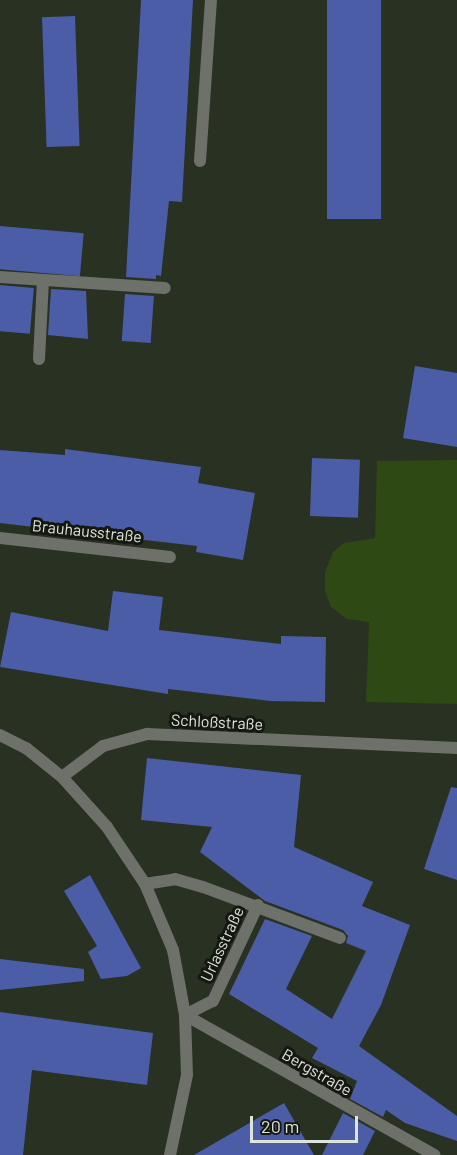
<!DOCTYPE html>
<html>
<head>
<meta charset="utf-8">
<style>
	body { margin:0 }
	#map { position:relative; width:457px; height:1155px; overflow:hidden; background:#293123; font-family:Barlow,sans-serif }
	div>[style] { position:absolute }
	[style*='--x'] { left:calc(var(--x)*1px); top:calc(var(--y)*1px); width:calc(var(--w)*1px); rotate:calc(var(--a)*1deg) }
	.green>* { inset:0; background:#2e4913 }
	.building>* { inset:0; background:#4b5da6; transform-origin:0 0 }
	.service>* { height:12px; margin:-6px; padding:0 6px; transform-origin:6px; border-radius:6px; background:#6d716a }
	.minor>* { height:12px; margin:-6px; padding:0 6px; transform-origin:6px; border-radius:6px; background:#6d716a }
	.tertiary>* { height:12px; margin:-6px; padding:0 6px; transform-origin:6px; border-radius:6px; background:#6d716a }
	span { translate:-50% -50%; white-space:nowrap; text-align:center; line-height:1.15; -webkit-text-stroke:6px #141811; paint-order:stroke }
	.street-label { font-size:16px; color:#dfe4db }
	.scale { position:absolute; left:250px; top:1116px; width:108px; height:27px; box-sizing:border-box; border:3px solid #dfe4db; border-top:0; padding-left:8px; font-size:18px; line-height:21px; white-space:nowrap; color:#dfe4db; -webkit-text-stroke:4px #141811; paint-order:stroke }
</style>
</head>
<body>
<div id="map">
	<div class="green">
		<i style="clip-path:polygon(457px 460px,457px 704px,366px 702px,369px 622px,347px 619px,331px 607px,325px 591px,325px 572px,333px 552px,344px 543px,375px 538px,377px 461px)"></i>
	</div>
	<div class="building">
		<i style="clip-path:polygon(141px 0,193px 0,182px 202px,169px 201px,161px 276px,156px 275px,156px 279px,126px 277px)"></i>
		<i style="left:327px;top:0;width:54px;height:219px"></i>
		<i style="left:75px;top:16px;width:130px;height:33px;rotate:88deg"></i>
		<i style="left:0;top:226px;width:84px;height:43px;rotate:5deg"></i>
		<i style="left:0;top:285px;width:34px;height:46px;rotate:5deg"></i>
		<i style="clip-path:polygon(51px 289px,86px 291px,88px 339px,48px 335px)"></i>
		<i style="left:125px;top:294px;width:29px;height:47px;rotate:4deg"></i>
		<i style="clip-path:polygon(415px 366px,457px 373px,457px 447px,403px 438px)"></i>
		<i style="clip-path:polygon(65px 449px,201px 467px,198px 483px,255px 493px,243px 560px,196px 552px,197px 546px,0 523px,0 450px,65px 455px)"></i>
		<i style="left:312px;top:458px;width:48px;height:58px;rotate:2deg"></i>
		<i style="clip-path:polygon(113px 591px,163px 597px,159px 630px,281px 644px,281px 636px,326px 637px,325px 702px,270px 701px,168px 689px,168px 694px,0 667px,11px 612px,108px 631px)"></i>
		<i style="clip-path:polygon(147px 758px,301px 775px,294px 847px,373px 882px,362px 906px,410px 925px,381px 1005px,359px 1046px,457px 1116px,457px 1141px,405px 1123px,386px 1110px,383px 1117px,350px 1099px,357px 1081px,312px 1058px,318px 1048px,229px 994px,265px 919px,312px 936px,286px 989px,332px 1019px,366px 951px,346px 943px,348px 936px,343px 930px,265px 901px,200px 852px,212px 827px,141px 820px)"></i>
		<i style="clip-path:polygon(451px 787px,457px 788px,457px 880px,424px 869px)"></i>
		<i style="clip-path:polygon(90px 875px,141px 968px,127px 976px,101px 979px,88px 952px,97px 946px,64px 891px)"></i>
		<i style="clip-path:polygon(0 959px,84px 969px,84px 981px,0 990px)"></i>
		<i style="clip-path:polygon(0 1012px,153px 1033px,147px 1085px,32px 1070px,23px 1155px,0 1155px)"></i>
		<i style="clip-path:polygon(284px 1103px,314px 1155px,194px 1155px)"></i>
		<i style="clip-path:polygon(343px 1113px,375px 1131px,363px 1155px,322px 1155px)"></i>
	</div>
	<div class="service">
		<i style="--x:200;--y:161;--w:161;--a:-86.1"></i>
		<i style="--x:0;--y:277;--w:165;--a:3.8"></i>
		<i style="--x:39;--y:359;--w:79;--a:-87.1"></i>
		<i style="--x:0;--y:538;--w:171;--a:6.4"></i>
		<i style="--x:145;--y:884;--w:30;--a:-9"></i>
		<i style="--x:175;--y:879;--w:29;--a:16"></i>
		<i style="--x:203;--y:887;--w:146;--a:20.4"></i>
		<i style="--x:185;--y:1015;--w:31;--a:-27"></i>
		<i style="--x:213;--y:1001;--w:106;--a:-64.9"></i>
	</div>
	<div class="minor">
		<i style="--x:62;--y:777;--w:51;--a:-37.1"></i>
		<i style="--x:103;--y:746;--w:46;--a:-15.3"></i>
		<i style="--x:147;--y:734;--w:310;--a:2.6"></i>
		<i style="--x:185;--y:1015;--w:286;--a:29.3"></i>
	</div>
	<div class="tertiary">
		<i style="--x:0;--y:735;--w:29;--a:27"></i>
		<i style="--x:26;--y:748;--w:46;--a:38.9"></i>
		<i style="--x:62;--y:777;--w:67;--a:48"></i>
		<i style="--x:107;--y:827;--w:69;--a:56.3"></i>
		<i style="--x:145;--y:884;--w:72;--a:67"></i>
		<i style="--x:173;--y:950;--w:66;--a:79.5"></i>
		<i style="--x:185;--y:1015;--w:60;--a:88.1"></i>
		<i style="--x:187;--y:1075;--w:82;--a:102"></i>
	</div>
	<div class="street-label">
		<span style="left:87px;top:531px;rotate:6deg">Brauhausstraße</span>
		<span style="left:217px;top:722px;rotate:3deg">Schloßstraße</span>
		<span style="left:222px;top:944px;rotate:-65deg">Urlasstraße</span>
		<span style="left:317px;top:1072px;rotate:30deg">Bergstraße</span>
	</div>
	<div class="scale">20 m</div>
</div>
</body>
</html>
